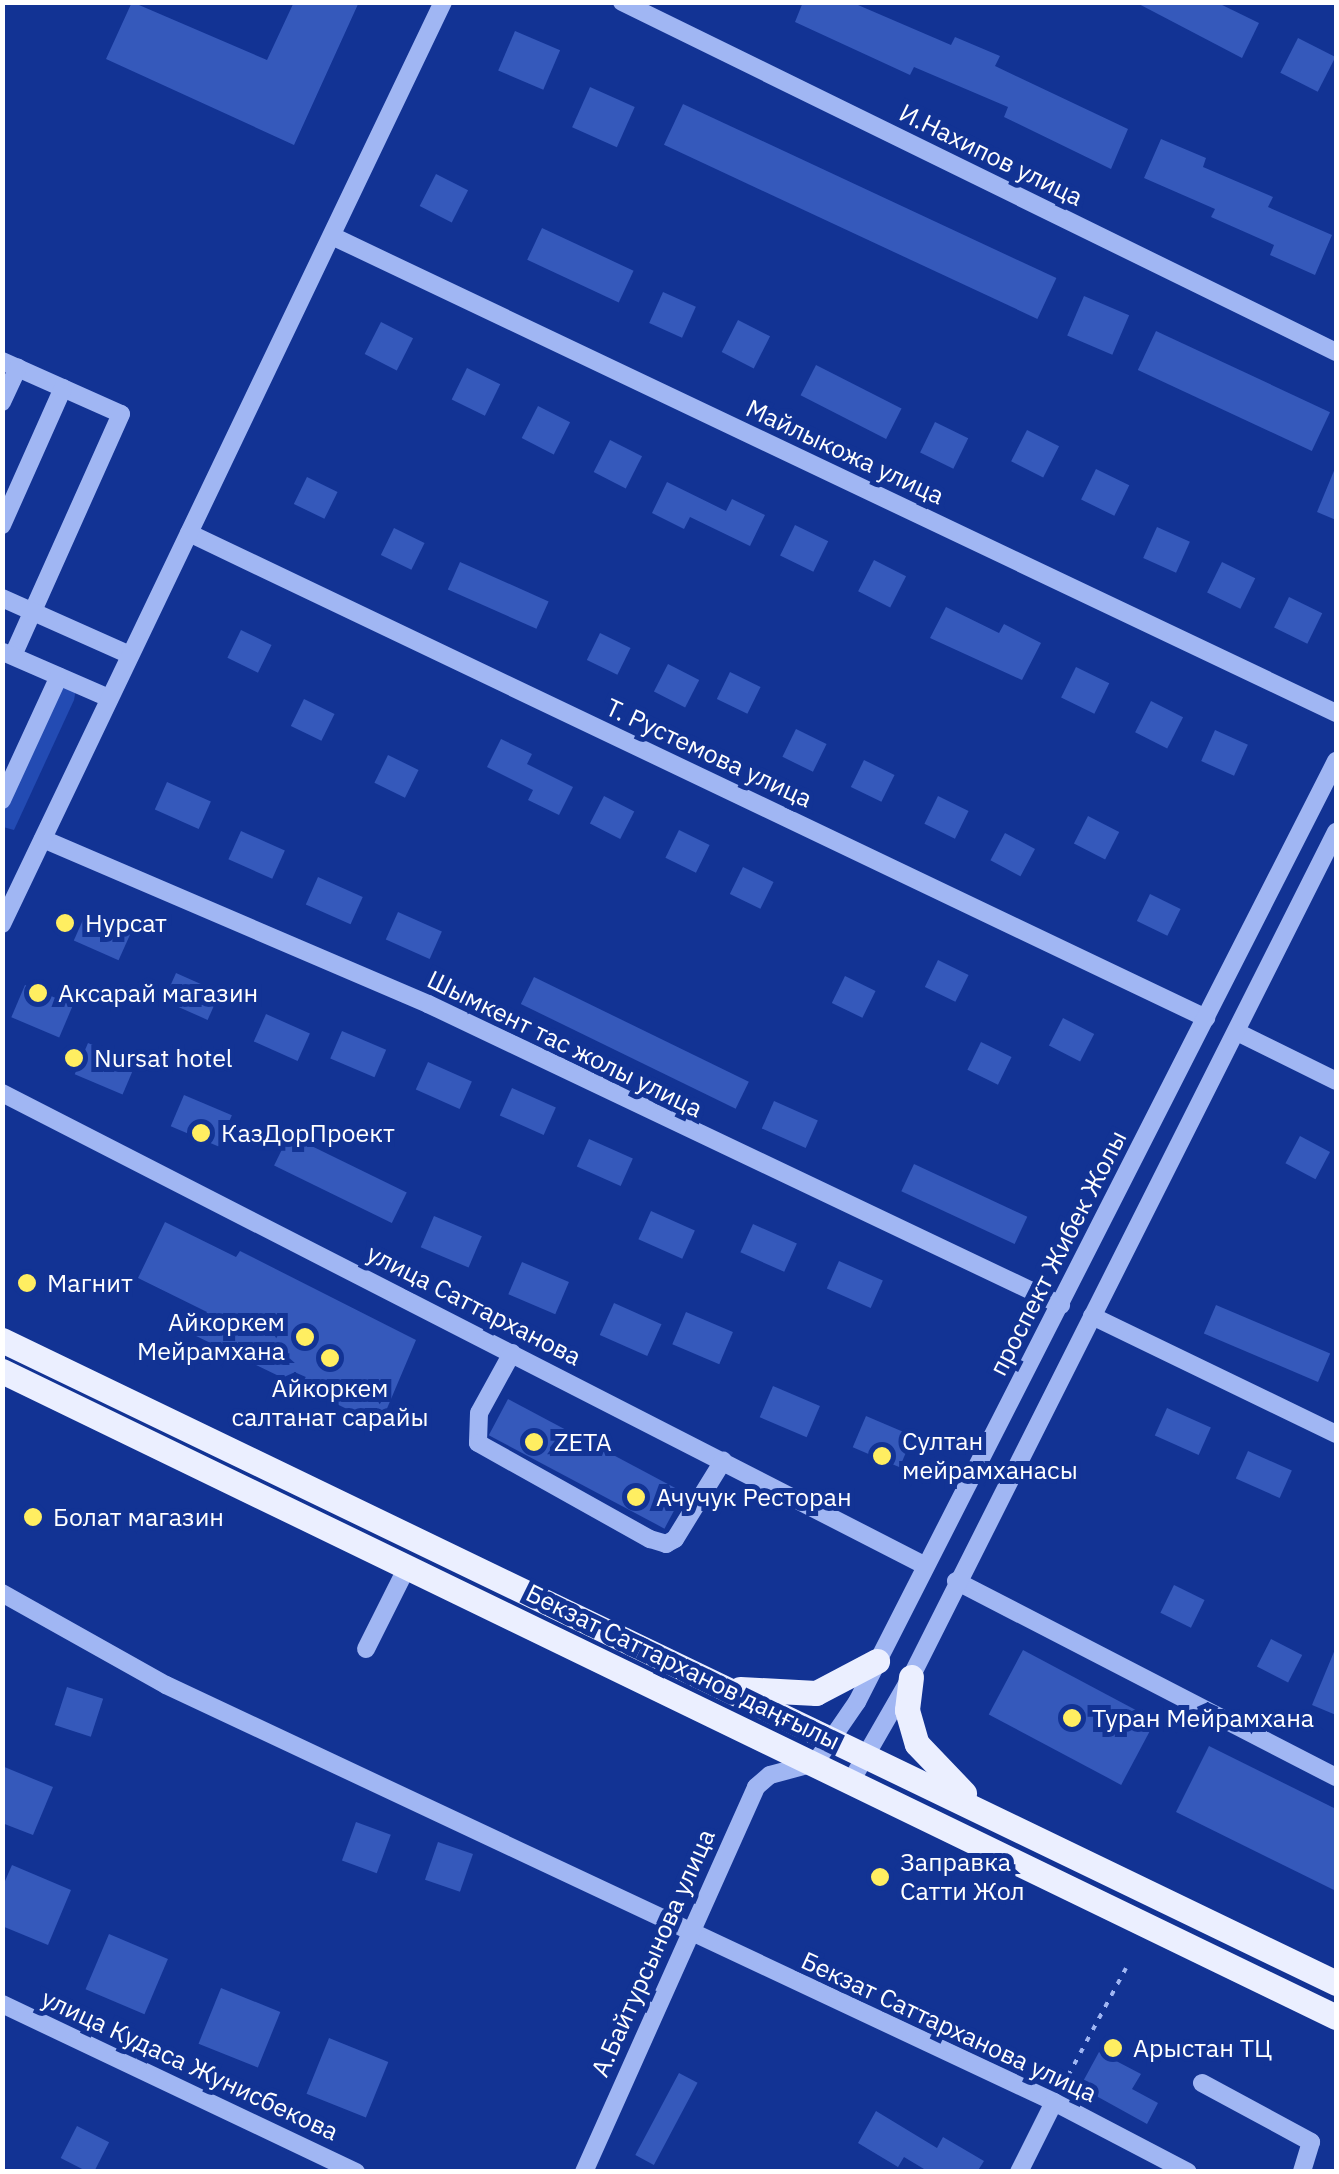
<!DOCTYPE html>
<html>
<head>
<meta charset="utf-8">
<style>
	body { margin:0 }
	#map { position:relative; width:1339px; height:2174px; overflow:hidden; background:#123394; font-family:"IBM Plex Sans",sans-serif }
	div>[style] { position:absolute }
	[style*='--x'] { left:calc(var(--x)*1px); top:calc(var(--y)*1px); width:calc(var(--w)*1px); rotate:calc(var(--a)*1deg) }
	.green>* { inset:0; background:#234bb3 }
	.building>* { inset:0; background:#3559bb; transform-origin:0 0 }
	.path>* { height:4px; margin-top:-2px; transform-origin:0; background:repeating-linear-gradient(90deg,#a0b6f3 0 5px,transparent 0 13px) }
	.minor>* { height:18px; margin:-9px; padding:0 9px; transform-origin:9px; border-radius:9px; background:#a0b6f3 }
	.major>* { height:25px; margin:-12.5px; padding:0 12.5px; transform-origin:12.5px; border-radius:12.5px; background:#ebefff }
	.dots>* { width:28px; height:28px; translate:-50% -50%; box-sizing:border-box; border:5px solid #123394; border-radius:50% }
	span { translate:-50% -50%; white-space:nowrap; text-align:center; line-height:1.15; -webkit-text-stroke:10px #123394; paint-order:stroke }
	.street-label { font-size:25px; color:#fff }
	.poi-label { font-size:25px; color:#fff }
	.left { translate:0 -50%; text-align:left }
	.right { translate:-100% -50%; text-align:right }
	.frame { position:absolute; inset:0; border:5px solid #fff; pointer-events:none }
</style>
</head>
<body>
<div id="map">
	<div class="green">
		<i style="clip-path:polygon(59px 676px,77px 684px,74px 700px,14px 830px,3px 827px,3px 800px)"></i>
	</div>
	<div class="building">
		<i style="clip-path:polygon(132px 2px,267px 60px,294px 2px,359px 2px,294px 145px,106px 59px)"></i>
		<i style="clip-path:polygon(803px 2px,851px 2px,951px 45px,955px 37px,1000px 56px,995px 66px,1128px 129px,1111px 169px,1004px 117px,1008px 107px,914px 67px,910px 75px,795px 22px)"></i>
		<i style="clip-path:polygon(1135px 2px,1216px 2px,1259px 23px,1242px 58px)"></i>
		<i style="left:515px;top:31px;width:49px;height:43px;rotate:23deg"></i>
		<i style="left:1298px;top:38px;width:42px;height:39px;rotate:27deg"></i>
		<i style="left:590px;top:87px;width:49px;height:44px;rotate:24deg"></i>
		<i style="left:683px;top:104px;width:412px;height:45px;rotate:25deg"></i>
		<i style="clip-path:polygon(1161px 139px,1206px 158px,1203px 167px,1273px 197px,1268px 207px,1332px 235px,1315px 275px,1270px 255px,1274px 245px,1211px 217px,1215px 209px,1144px 178px)"></i>
		<i style="left:436px;top:174px;width:36px;height:36px;rotate:27deg"></i>
		<i style="left:542px;top:228px;width:101px;height:35px;rotate:25deg"></i>
		<i style="left:663px;top:292px;width:36px;height:34px;rotate:24deg"></i>
		<i style="left:1084px;top:296px;width:49px;height:43px;rotate:23deg"></i>
		<i style="left:738px;top:320px;width:36px;height:36px;rotate:27deg"></i>
		<i style="left:381px;top:322px;width:36px;height:36px;rotate:27deg"></i>
		<i style="left:1156px;top:331px;width:192px;height:43px;rotate:25deg"></i>
		<i style="left:816px;top:365px;width:96px;height:34px;rotate:27deg"></i>
		<i style="left:467px;top:368px;width:37px;height:35px;rotate:26deg"></i>
		<i style="left:538px;top:406px;width:36px;height:36px;rotate:27deg"></i>
		<i style="left:935px;top:422px;width:37px;height:34px;rotate:26deg"></i>
		<i style="left:1027px;top:430px;width:36px;height:35px;rotate:27deg"></i>
		<i style="left:610px;top:440px;width:36px;height:36px;rotate:27deg"></i>
		<i style="clip-path:polygon(1336px 466px,1336px 520px,1317px 512px)"></i>
		<i style="left:1096px;top:469px;width:37px;height:34px;rotate:26deg"></i>
		<i style="left:307px;top:477px;width:34px;height:30px;rotate:26deg"></i>
		<i style="clip-path:polygon(667px 482px,726px 511px,732px 499px,765px 515px,750px 546px,690px 517px,684px 529px,652px 513px)"></i>
		<i style="left:795px;top:525px;width:37px;height:34px;rotate:26deg"></i>
		<i style="left:1157px;top:527px;width:36px;height:34px;rotate:24deg"></i>
		<i style="left:394px;top:528px;width:34px;height:30px;rotate:26deg"></i>
		<i style="left:874px;top:560px;width:36px;height:35px;rotate:27deg"></i>
		<i style="left:460px;top:562px;width:97px;height:30px;rotate:24deg"></i>
		<i style="left:1222px;top:562px;width:37px;height:34px;rotate:26deg"></i>
		<i style="left:1289px;top:597px;width:37px;height:34px;rotate:26deg"></i>
		<i style="clip-path:polygon(946px 607px,999px 633px,1004px 624px,1041px 643px,1022px 680px,930px 638px)"></i>
		<i style="left:241px;top:630px;width:34px;height:31px;rotate:26deg"></i>
		<i style="left:600px;top:633px;width:34px;height:30px;rotate:26deg"></i>
		<i style="left:668px;top:664px;width:35px;height:31px;rotate:27deg"></i>
		<i style="left:1076px;top:667px;width:37px;height:34px;rotate:26deg"></i>
		<i style="left:730px;top:672px;width:34px;height:30px;rotate:26deg"></i>
		<i style="left:304px;top:699px;width:34px;height:30px;rotate:26deg"></i>
		<i style="left:1151px;top:701px;width:36px;height:35px;rotate:27deg"></i>
		<i style="left:796px;top:729px;width:34px;height:31px;rotate:26deg"></i>
		<i style="left:1215px;top:730px;width:36px;height:34px;rotate:24deg"></i>
		<i style="clip-path:polygon(501px 739px,532px 754px,527px 764px,573px 787px,559px 815px,528px 800px,533px 790px,487px 767px)"></i>
		<i style="left:388px;top:755px;width:34px;height:31px;rotate:26deg"></i>
		<i style="left:864px;top:760px;width:34px;height:30px;rotate:26deg"></i>
		<i style="left:167px;top:782px;width:48px;height:30px;rotate:24deg"></i>
		<i style="left:604px;top:796px;width:34px;height:31px;rotate:27deg"></i>
		<i style="left:938px;top:796px;width:34px;height:31px;rotate:26deg"></i>
		<i style="left:1088px;top:816px;width:35px;height:31px;rotate:27deg"></i>
		<i style="left:679px;top:830px;width:34px;height:31px;rotate:26deg"></i>
		<i style="left:241px;top:831px;width:48px;height:31px;rotate:24deg"></i>
		<i style="left:1005px;top:833px;width:34px;height:31px;rotate:28deg"></i>
		<i style="left:743px;top:867px;width:34px;height:30px;rotate:26deg"></i>
		<i style="left:318px;top:877px;width:49px;height:30px;rotate:24deg"></i>
		<i style="left:1150px;top:894px;width:34px;height:30px;rotate:26deg"></i>
		<i style="left:398px;top:912px;width:48px;height:30px;rotate:24deg"></i>
		<i style="left:86px;top:913px;width:49px;height:30px;rotate:24deg"></i>
		<i style="left:938px;top:960px;width:34px;height:30px;rotate:26deg"></i>
		<i style="left:176px;top:973px;width:48px;height:30px;rotate:24deg"></i>
		<i style="left:845px;top:976px;width:34px;height:30px;rotate:26deg"></i>
		<i style="left:534px;top:977px;width:239px;height:30px;rotate:26deg"></i>
		<i style="left:25px;top:985px;width:52px;height:35px;rotate:23deg"></i>
		<i style="left:266px;top:1014px;width:48px;height:30px;rotate:24deg"></i>
		<i style="left:1063px;top:1018px;width:35px;height:31px;rotate:27deg"></i>
		<i style="left:342px;top:1031px;width:48px;height:30px;rotate:23deg"></i>
		<i style="left:981px;top:1042px;width:34px;height:31px;rotate:26deg"></i>
		<i style="left:88px;top:1043px;width:52px;height:34px;rotate:23deg"></i>
		<i style="left:428px;top:1062px;width:48px;height:30px;rotate:24deg"></i>
		<i style="left:512px;top:1088px;width:48px;height:30px;rotate:24deg"></i>
		<i style="left:184px;top:1095px;width:52px;height:34px;rotate:23deg"></i>
		<i style="left:774px;top:1101px;width:48px;height:30px;rotate:24deg"></i>
		<i style="left:289px;top:1135px;width:131px;height:34px;rotate:26deg"></i>
		<i style="left:1300px;top:1136px;width:34px;height:31px;rotate:28deg"></i>
		<i style="left:589px;top:1139px;width:48px;height:30px;rotate:24deg"></i>
		<i style="left:914px;top:1164px;width:125px;height:30px;rotate:25deg"></i>
		<i style="left:651px;top:1211px;width:48px;height:31px;rotate:24deg"></i>
		<i style="left:434px;top:1216px;width:52px;height:34px;rotate:23deg"></i>
		<i style="clip-path:polygon(165px 1222px,236px 1257px,240px 1251px,416px 1340px,380px 1425px,194px 1335px,207px 1312px,138px 1278px)"></i>
		<i style="left:753px;top:1224px;width:48px;height:31px;rotate:24deg"></i>
		<i style="left:839px;top:1261px;width:48px;height:30px;rotate:24deg"></i>
		<i style="left:522px;top:1262px;width:51px;height:35px;rotate:23deg"></i>
		<i style="left:614px;top:1303px;width:52px;height:35px;rotate:24deg"></i>
		<i style="left:1216px;top:1305px;width:124px;height:31px;rotate:23deg"></i>
		<i style="left:686px;top:1312px;width:51px;height:35px;rotate:23deg"></i>
		<i style="left:773px;top:1386px;width:51px;height:34px;rotate:23deg"></i>
		<i style="left:508px;top:1399px;width:199px;height:41px;rotate:28deg"></i>
		<i style="left:1167px;top:1408px;width:48px;height:30px;rotate:24deg"></i>
		<i style="left:866px;top:1416px;width:51px;height:34px;rotate:23deg"></i>
		<i style="left:1248px;top:1451px;width:48px;height:30px;rotate:24deg"></i>
		<i style="left:1174px;top:1585px;width:34px;height:31px;rotate:26deg"></i>
		<i style="left:1271px;top:1639px;width:35px;height:31px;rotate:27deg"></i>
		<i style="clip-path:polygon(1336px 1647px,1336px 1715px,1312px 1705px)"></i>
		<i style="left:1023px;top:1650px;width:150px;height:73px;rotate:28deg"></i>
		<i style="left:67px;top:1687px;width:38px;height:40px;rotate:18deg"></i>
		<i style="clip-path:polygon(1209px 1746px,1336px 1809px,1336px 1891px,1176px 1812px)"></i>
		<i style="clip-path:polygon(2px 1766px,53px 1787px,33px 1835px,2px 1823px)"></i>
		<i style="left:356px;top:1822px;width:37px;height:41px;rotate:20deg"></i>
		<i style="left:438px;top:1842px;width:37px;height:40px;rotate:19deg"></i>
		<i style="clip-path:polygon(12px 1865px,71px 1890px,48px 1945px,2px 1926px,2px 1888px)"></i>
		<i style="left:109px;top:1934px;width:64px;height:60px;rotate:23deg"></i>
		<i style="left:221px;top:1988px;width:64px;height:60px;rotate:22deg"></i>
		<i style="left:329px;top:2038px;width:64px;height:60px;rotate:22deg"></i>
		<i style="clip-path:polygon(1099px 2052px,1141px 2074px,1132px 2089px,1158px 2103px,1147px 2124px,1080px 2087px)"></i>
		<i style="left:679px;top:2073px;width:21px;height:93px;rotate:28deg"></i>
		<i style="clip-path:polygon(876px 2111px,937px 2148px,943px 2137px,984px 2161px,977px 2172px,929px 2172px,904px 2157px,898px 2167px,858px 2143px)"></i>
		<i style="left:77px;top:2126px;width:36px;height:36px;rotate:27deg"></i>
	</div>
	<div class="path">
		<i style="--x:1062;--y:2087;--w:135;--a:-61.7"></i>
	</div>
	<div class="minor">
		<i style="--x:622;--y:2;--w:795;--a:26.11"></i>
		<i style="--x:332;--y:236;--w:1112;--a:25.41"></i>
		<i style="--x:2;--y:361;--w:130;--a:24"></i>
		<i style="--x:121;--y:414;--w:264;--a:114.1"></i>
		<i style="--x:2;--y:402;--w:38;--a:-65"></i>
		<i style="--x:2;--y:525;--w:150;--a:-66"></i>
		<i style="--x:189;--y:533;--w:1127;--a:25.5"></i>
		<i style="--x:2;--y:598;--w:140;--a:24"></i>
		<i style="--x:3;--y:652;--w:116;--a:23.5"></i>
		<i style="--x:2;--y:800;--w:136;--a:-65.3"></i>
		<i style="--x:43;--y:839;--w:419;--a:23.2"></i>
		<i style="--x:428;--y:1004;--w:701;--a:25.43"></i>
		<i style="--x:2;--y:924;--w:1022;--a:-64.44"></i>
		<i style="--x:1237;--y:1032;--w:110;--a:26.3"></i>
		<i style="--x:2;--y:1093;--w:1034;--a:27.11"></i>
		<i style="--x:1092;--y:1316;--w:271;--a:25.8"></i>
		<i style="--x:512;--y:1353;--w:68;--a:118.8"></i>
		<i style="--x:479;--y:1413;--w:30;--a:92"></i>
		<i style="--x:478;--y:1443;--w:197;--a:29.2"></i>
		<i style="--x:650;--y:1539;--w:17;--a:17"></i>
		<i style="--x:666;--y:1544;--w:10;--a:-29"></i>
		<i style="--x:675;--y:1539;--w:92;--a:-58.4"></i>
		<i style="--x:956;--y:1581;--w:428;--a:27.3"></i>
		<i style="--x:2;--y:1593;--w:188;--a:29.3"></i>
		<i style="--x:166;--y:1685;--w:981;--a:25.15"></i>
		<i style="--x:1054;--y:2102;--w:151;--a:27.6"></i>
		<i style="--x:366;--y:1649;--w:92;--a:-63.4"></i>
		<i style="--x:850;--y:1783;--w:122;--a:-60.1"></i>
		<i style="--x:911;--y:1677;--w:946;--a:-63.3"></i>
		<i style="--x:2;--y:2004;--w:392;--a:25.4"></i>
		<i style="--x:1202;--y:2083;--w:124;--a:28.4"></i>
		<i style="--x:1311;--y:2142;--w:31;--a:107"></i>
		<i style="--x:584;--y:2172;--w:422;--a:-65.9"></i>
		<i style="--x:756;--y:1787;--w:18;--a:-41"></i>
		<i style="--x:770;--y:1775;--w:47;--a:-14.9"></i>
		<i style="--x:815;--y:1763;--w:74;--a:-55.5"></i>
		<i style="--x:857;--y:1702;--w:1056;--a:-63.02"></i>
		<i style="--x:1019;--y:2172;--w:78;--a:-63.4"></i>
	</div>
	<div class="major">
		<i style="--x:2;--y:1340;--w:1481;--a:25.73"></i>
		<i style="--x:2;--y:1371;--w:1482;--a:25.84"></i>
		<i style="--x:911;--y:1677;--w:33;--a:97"></i>
		<i style="--x:907;--y:1710;--w:35;--a:74"></i>
		<i style="--x:917;--y:1744;--w:68;--a:46.2"></i>
		<i style="--x:740;--y:1689;--w:76;--a:3"></i>
		<i style="--x:816;--y:1693;--w:69;--a:-27.7"></i>
	</div>
	<div class="dots">
		<i style="left:65px;top:923px;background:#ffee61"></i>
		<i style="left:38px;top:993px;background:#ffee61"></i>
		<i style="left:74px;top:1058px;background:#ffee61"></i>
		<i style="left:201px;top:1133px;background:#ffee61"></i>
		<i style="left:27px;top:1283px;background:#ffee61"></i>
		<i style="left:305px;top:1337px;background:#ffee61"></i>
		<i style="left:330px;top:1358px;background:#ffee61"></i>
		<i style="left:534px;top:1442px;background:#ffee61"></i>
		<i style="left:882px;top:1456px;background:#ffee61"></i>
		<i style="left:636px;top:1497px;background:#ffee61"></i>
		<i style="left:33px;top:1517px;background:#ffee61"></i>
		<i style="left:1072px;top:1718px;background:#ffee61"></i>
		<i style="left:880px;top:1877px;background:#ffee61"></i>
		<i style="left:1113px;top:2048px;background:#ffee61"></i>
	</div>
	<div class="street-label">
		<span style="left:991px;top:155px;rotate:26deg">И.Нахипов улица</span>
		<span style="left:845px;top:452px;rotate:25deg">Майлыкожа улица</span>
		<span style="left:709px;top:753px;rotate:25deg">Т. Рустемова улица</span>
		<span style="left:565px;top:1044px;rotate:26deg">Шымкент тас жолы улица</span>
		<span style="left:1058px;top:1253px;rotate:-63deg">проспект Жибек Жолы</span>
		<span style="left:474px;top:1305px;rotate:27deg">улица Саттарханова</span>
		<span style="left:683px;top:1667px;rotate:26deg">Бекзат Саттарханов даңғылы</span>
		<span style="left:653px;top:1953px;rotate:-66deg">А.Байтурсынова улица</span>
		<span style="left:949px;top:2027px;rotate:25deg">Бекзат Саттарханова улица</span>
		<span style="left:190px;top:2065px;rotate:25deg">улица Кудаса Жунисбекова</span>
	</div>
	<div class="poi-label">
		<span class="left" style="left:85px;top:923px">Нурсат</span>
		<span class="left" style="left:58px;top:993px">Аксарай магазин</span>
		<span class="left" style="left:94px;top:1058px">Nursat hotel</span>
		<span class="left" style="left:221px;top:1133px">КазДорПроект</span>
		<span class="left" style="left:47px;top:1283px">Магнит</span>
		<span class="right" style="left:285px;top:1337px">Айкоркем<br>Мейрамхана</span>
		<span style="left:330px;top:1403px">Айкоркем<br>салтанат сарайы</span>
		<span class="left" style="left:554px;top:1442px">ZETA</span>
		<span class="left" style="left:902px;top:1456px">Султан<br>мейрамханасы</span>
		<span class="left" style="left:656px;top:1497px">Ачучук Ресторан</span>
		<span class="left" style="left:53px;top:1517px">Болат магазин</span>
		<span class="left" style="left:1092px;top:1718px">Туран Мейрамхана</span>
		<span class="left" style="left:900px;top:1877px">Заправка<br>Сатти Жол</span>
		<span class="left" style="left:1133px;top:2048px">Арыстан ТЦ</span>
	</div>
	<div class="frame"></div>
</div>
</body>
</html>
